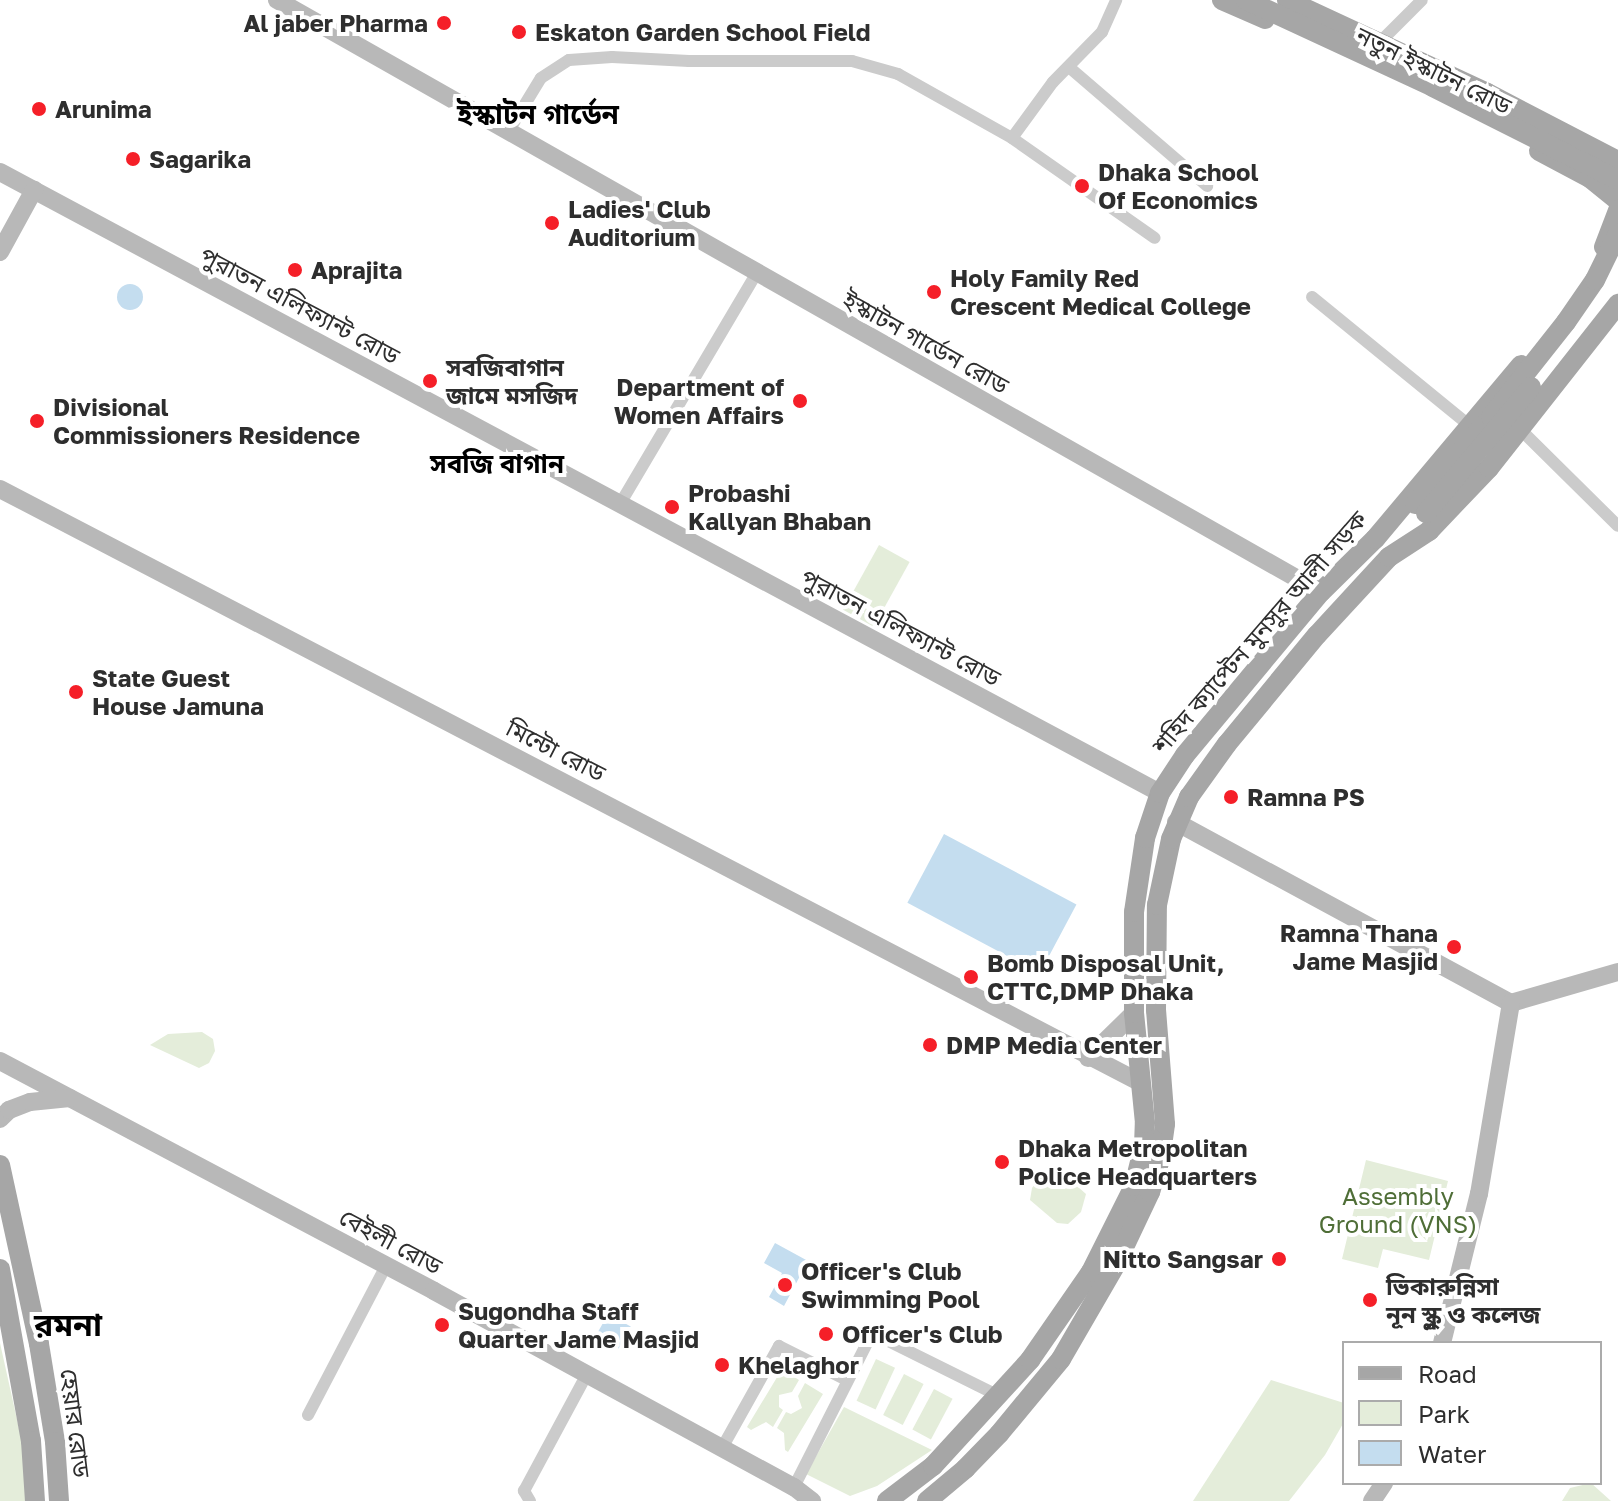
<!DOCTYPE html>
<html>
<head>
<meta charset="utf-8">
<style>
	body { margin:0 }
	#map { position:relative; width:1618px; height:1501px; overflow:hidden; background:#fff; font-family:"Golos Text","Noto Sans Bengali",sans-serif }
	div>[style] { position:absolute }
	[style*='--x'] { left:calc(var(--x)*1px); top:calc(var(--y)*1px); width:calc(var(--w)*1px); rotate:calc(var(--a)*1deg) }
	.green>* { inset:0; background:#e4edda; transform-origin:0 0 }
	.water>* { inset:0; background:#c4ddef; transform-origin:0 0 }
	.round { border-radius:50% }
	.street>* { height:12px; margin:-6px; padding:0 6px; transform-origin:6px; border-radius:6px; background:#cbcbcb }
	.secondary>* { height:18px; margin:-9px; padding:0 9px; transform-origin:9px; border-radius:9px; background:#b8b8b8 }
	.primary>* { height:20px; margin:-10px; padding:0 10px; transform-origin:10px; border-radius:10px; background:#a6a6a6 }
	.primary-bridge>* { height:20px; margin:-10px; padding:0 10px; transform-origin:10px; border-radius:10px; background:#a6a6a6 }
	.dots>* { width:22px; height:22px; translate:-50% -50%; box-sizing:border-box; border:4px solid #fff; border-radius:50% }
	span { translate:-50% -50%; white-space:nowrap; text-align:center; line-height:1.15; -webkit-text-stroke:8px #fff; paint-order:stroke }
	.poi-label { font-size:24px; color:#2e2e2e; font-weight:700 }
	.right { translate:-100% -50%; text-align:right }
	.left { translate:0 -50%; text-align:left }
	.street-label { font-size:24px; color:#2e2e2e }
	.park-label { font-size:24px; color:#4f6e37 }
	.neighbourhood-label { font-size:26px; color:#000; font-weight:700 }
	.quarter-label { font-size:28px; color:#000; font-weight:700 }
	.district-label { font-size:32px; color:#000; font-weight:700 }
	.legend { position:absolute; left:1342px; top:1341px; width:260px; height:144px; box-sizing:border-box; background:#fff; border:2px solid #ababab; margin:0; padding:10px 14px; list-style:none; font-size:24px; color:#2e2e2e }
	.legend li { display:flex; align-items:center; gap:16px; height:40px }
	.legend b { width:40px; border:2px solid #ababab }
</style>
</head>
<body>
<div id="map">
	<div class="green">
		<i style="left:879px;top:545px;width:35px;height:74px;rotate:29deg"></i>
		<i style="clip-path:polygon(202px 1032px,213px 1039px,215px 1051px,209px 1063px,199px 1068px,150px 1045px,168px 1034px)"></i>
		<i style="clip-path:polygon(1366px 1160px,1448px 1181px,1429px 1260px,1383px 1249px,1378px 1268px,1342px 1259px)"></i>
		<i style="clip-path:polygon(1044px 1171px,1076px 1185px,1086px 1194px,1081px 1212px,1068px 1224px,1057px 1223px,1030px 1200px,1032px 1188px)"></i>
		<i style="clip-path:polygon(0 1343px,22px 1442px,27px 1501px,0 1501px)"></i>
		<i style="left:876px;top:1359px;width:21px;height:46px;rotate:25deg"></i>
		<i style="clip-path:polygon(782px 1369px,799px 1380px,792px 1392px,779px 1395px,779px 1407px,783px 1410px,773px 1427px,766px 1422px,751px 1430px,747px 1427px)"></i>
		<i style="left:904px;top:1374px;width:22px;height:46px;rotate:27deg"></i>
		<i style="clip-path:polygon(1271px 1380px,1344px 1403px,1344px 1422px,1325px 1455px,1289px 1501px,1193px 1501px)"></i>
		<i style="clip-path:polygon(805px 1383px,823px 1394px,788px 1452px,785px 1450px,784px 1433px,777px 1428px,786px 1412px,791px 1414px,802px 1408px,798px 1396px)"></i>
		<i style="left:934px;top:1389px;width:21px;height:46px;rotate:28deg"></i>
		<i style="clip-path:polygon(844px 1407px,932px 1450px,877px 1486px,850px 1496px,806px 1474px)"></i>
		<i style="clip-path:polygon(1591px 1483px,1611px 1501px,1562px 1501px,1570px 1488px)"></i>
	</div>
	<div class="water">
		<i class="round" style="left:117px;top:284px;width:26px;height:26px"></i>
		<i style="left:944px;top:834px;width:150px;height:78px;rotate:28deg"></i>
		<i style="clip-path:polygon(775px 1243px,808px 1261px,784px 1306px,769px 1297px,782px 1273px,764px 1263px)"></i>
		<i style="left:608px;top:1314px;width:26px;height:25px;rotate:29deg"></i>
	</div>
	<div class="street">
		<i style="--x:1380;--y:42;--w:59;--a:-45"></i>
		<i style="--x:1070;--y:68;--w:181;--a:40.7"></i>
		<i style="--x:508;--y:132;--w:63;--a:-58.6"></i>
		<i style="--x:541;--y:78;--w:33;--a:-33"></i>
		<i style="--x:569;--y:60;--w:43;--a:-4"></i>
		<i style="--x:612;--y:57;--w:77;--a:3"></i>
		<i style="--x:689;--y:61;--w:163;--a:0"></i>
		<i style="--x:852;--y:61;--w:48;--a:15.8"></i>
		<i style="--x:898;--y:74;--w:131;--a:29.3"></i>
		<i style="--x:1012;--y:138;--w:174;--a:35"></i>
		<i style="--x:1012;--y:138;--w:69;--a:-53.8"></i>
		<i style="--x:1053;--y:82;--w:70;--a:-45.6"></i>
		<i style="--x:1102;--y:32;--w:35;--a:-66"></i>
		<i style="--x:1312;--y:297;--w:203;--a:39.2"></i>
		<i style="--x:1521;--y:430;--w:136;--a:44.7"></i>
		<i style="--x:620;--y:504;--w:267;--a:-59.4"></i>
		<i style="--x:308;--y:1415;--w:168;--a:-62.4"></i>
		<i style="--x:722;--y:1448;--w:117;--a:-60.8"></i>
		<i style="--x:779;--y:1346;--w:76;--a:26.6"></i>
		<i style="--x:794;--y:1487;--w:173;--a:-63.1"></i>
		<i style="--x:872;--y:1333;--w:142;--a:26.4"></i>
		<i style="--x:530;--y:1501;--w:12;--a:-121"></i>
		<i style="--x:524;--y:1491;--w:133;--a:-61.7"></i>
	</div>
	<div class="secondary">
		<i style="--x:277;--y:0;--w:1200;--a:29.56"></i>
		<i style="--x:0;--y:172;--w:1316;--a:28.16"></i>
		<i style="--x:0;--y:252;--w:71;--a:-61.3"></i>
		<i style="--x:0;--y:489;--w:1284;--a:27.5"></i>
		<i style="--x:1176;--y:822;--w:381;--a:28.4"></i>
		<i style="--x:1511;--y:1003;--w:111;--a:-16.2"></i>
		<i style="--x:1088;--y:1058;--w:64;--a:-44.4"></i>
		<i style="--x:0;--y:1061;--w:491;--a:27.9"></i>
		<i style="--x:434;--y:1291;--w:410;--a:28.6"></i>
		<i style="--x:794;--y:1487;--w:23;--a:38"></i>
		<i style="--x:0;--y:1119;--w:13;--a:-45"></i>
		<i style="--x:9;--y:1110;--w:22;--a:-21"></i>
		<i style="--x:30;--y:1102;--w:40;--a:-5.7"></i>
		<i style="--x:1442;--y:1343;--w:154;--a:-76.1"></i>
		<i style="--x:1479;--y:1194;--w:194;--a:-80.5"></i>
		<i style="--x:1372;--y:1501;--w:22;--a:-56"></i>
	</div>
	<div class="primary">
		<i style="--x:1222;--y:0;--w:47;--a:23.8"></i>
		<i style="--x:1287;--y:0;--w:221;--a:24.9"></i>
		<i style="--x:1487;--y:93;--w:148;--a:27.4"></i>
		<i style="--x:1539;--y:151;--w:58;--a:27.9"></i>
		<i style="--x:1590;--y:178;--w:33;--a:39"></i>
		<i style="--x:1604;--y:247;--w:40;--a:-69"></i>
		<i style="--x:0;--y:1165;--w:183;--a:77.7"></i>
		<i style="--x:39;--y:1344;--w:99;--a:80.7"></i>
		<i style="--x:55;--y:1442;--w:59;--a:86.1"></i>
		<i style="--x:0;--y:1269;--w:175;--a:79.8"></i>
		<i style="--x:31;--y:1441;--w:60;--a:86.2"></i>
		<i style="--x:887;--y:1501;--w:58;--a:-37.3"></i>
		<i style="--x:933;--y:1466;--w:144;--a:-47.5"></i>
		<i style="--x:1030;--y:1360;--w:107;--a:-55.3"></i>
		<i style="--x:1091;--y:1272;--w:96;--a:-63.4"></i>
		<i style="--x:1134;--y:1186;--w:41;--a:-76"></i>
		<i style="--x:1144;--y:1146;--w:23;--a:-88"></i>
		<i style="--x:1145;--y:1123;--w:111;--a:-95.7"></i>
		<i style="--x:1134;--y:1013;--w:101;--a:-90"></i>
		<i style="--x:1134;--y:912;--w:75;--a:-81.5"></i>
		<i style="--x:1145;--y:838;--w:47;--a:-71.6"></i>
		<i style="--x:1160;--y:793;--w:45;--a:-56.7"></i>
		<i style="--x:1185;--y:755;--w:212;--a:-50.2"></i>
		<i style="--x:1321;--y:592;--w:76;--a:-44.5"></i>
		<i style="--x:1375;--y:539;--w:227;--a:-50"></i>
		<i style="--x:927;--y:1501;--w:50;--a:-40.1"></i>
		<i style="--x:965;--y:1469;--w:49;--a:-45.8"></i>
		<i style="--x:999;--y:1434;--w:97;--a:-50.4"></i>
		<i style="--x:1061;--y:1359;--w:110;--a:-59.9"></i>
		<i style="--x:1116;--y:1264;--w:80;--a:-64.7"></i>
		<i style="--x:1150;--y:1192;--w:34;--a:-73"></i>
		<i style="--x:1160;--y:1160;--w:36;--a:-82"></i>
		<i style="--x:1165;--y:1124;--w:114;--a:-94.5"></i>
		<i style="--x:1156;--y:1010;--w:105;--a:-89.5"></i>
		<i style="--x:1157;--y:905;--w:67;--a:-78"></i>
		<i style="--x:1171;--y:839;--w:46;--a:-66.8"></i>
		<i style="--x:1189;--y:797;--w:65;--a:-54.4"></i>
		<i style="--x:1227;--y:744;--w:141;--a:-50.5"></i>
		<i style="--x:1317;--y:635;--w:106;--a:-47.3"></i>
		<i style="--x:1389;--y:557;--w:48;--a:-33"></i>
		<i style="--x:1429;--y:531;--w:87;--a:-46.4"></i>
		<i style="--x:1489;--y:468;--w:209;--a:-51.8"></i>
	</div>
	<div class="primary-bridge">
		<i style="--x:1246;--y:0;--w:206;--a:24.9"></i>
		<i style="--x:1433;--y:87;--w:207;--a:26.7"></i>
		<i style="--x:1415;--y:504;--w:116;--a:-48.9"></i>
		<i style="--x:1491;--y:417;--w:121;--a:-51.7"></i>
		<i style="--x:1566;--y:322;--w:51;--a:-55.4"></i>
		<i style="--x:1595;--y:280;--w:52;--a:-63.9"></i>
		<i style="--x:1426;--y:513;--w:164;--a:-50.2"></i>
	</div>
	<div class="dots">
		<i style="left:444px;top:23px;background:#f51f28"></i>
		<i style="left:519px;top:32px;background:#f51f28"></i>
		<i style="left:39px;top:109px;background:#f51f28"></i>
		<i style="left:133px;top:159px;background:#f51f28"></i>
		<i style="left:1082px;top:186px;background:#f51f28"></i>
		<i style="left:552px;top:223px;background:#f51f28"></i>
		<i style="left:295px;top:270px;background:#f51f28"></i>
		<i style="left:934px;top:292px;background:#f51f28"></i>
		<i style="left:430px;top:381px;background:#f51f28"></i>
		<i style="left:800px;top:401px;background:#f51f28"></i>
		<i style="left:37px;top:421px;background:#f51f28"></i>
		<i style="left:672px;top:507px;background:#f51f28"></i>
		<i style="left:76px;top:692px;background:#f51f28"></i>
		<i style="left:1231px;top:797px;background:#f51f28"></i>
		<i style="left:1454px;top:947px;background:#f51f28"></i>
		<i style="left:971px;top:977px;background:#f51f28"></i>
		<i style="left:930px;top:1045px;background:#f51f28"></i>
		<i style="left:1002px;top:1162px;background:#f51f28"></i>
		<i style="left:1279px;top:1259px;background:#f51f28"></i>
		<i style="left:785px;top:1285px;background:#f51f28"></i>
		<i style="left:1370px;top:1300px;background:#f51f28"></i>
		<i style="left:442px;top:1325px;background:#f51f28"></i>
		<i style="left:826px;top:1334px;background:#f51f28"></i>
		<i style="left:722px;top:1365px;background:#f51f28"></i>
	</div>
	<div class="poi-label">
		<span class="right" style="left:428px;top:23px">Al jaber Pharma</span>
		<span class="left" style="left:535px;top:32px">Eskaton Garden School Field</span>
		<span class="left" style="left:55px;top:109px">Arunima</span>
		<span class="left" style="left:149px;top:159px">Sagarika</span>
		<span class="left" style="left:1098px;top:186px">Dhaka School<br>Of Economics</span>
		<span class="left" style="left:568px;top:223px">Ladies' Club<br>Auditorium</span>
		<span class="left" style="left:311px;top:270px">Aprajita</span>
		<span class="left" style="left:950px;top:292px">Holy Family Red<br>Crescent Medical College</span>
		<span class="left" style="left:446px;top:381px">সবজিবাগান<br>জামে মসজিদ</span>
		<span class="right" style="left:784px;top:401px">Department of<br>Women Affairs</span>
		<span class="left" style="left:53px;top:421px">Divisional<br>Commissioners Residence</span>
		<span class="left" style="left:688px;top:507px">Probashi<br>Kallyan Bhaban</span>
		<span class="left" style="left:92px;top:692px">State Guest<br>House Jamuna</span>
		<span class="left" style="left:1247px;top:797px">Ramna PS</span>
		<span class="right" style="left:1438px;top:947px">Ramna Thana<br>Jame Masjid</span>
		<span class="left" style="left:987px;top:977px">Bomb Disposal Unit,<br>CTTC,DMP Dhaka</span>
		<span class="left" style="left:946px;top:1045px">DMP Media Center</span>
		<span class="left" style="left:1018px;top:1162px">Dhaka Metropolitan<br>Police Headquarters</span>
		<span class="right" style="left:1263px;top:1259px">Nitto Sangsar</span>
		<span class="left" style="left:801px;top:1285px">Officer's Club<br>Swimming Pool</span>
		<span class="left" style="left:1386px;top:1300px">ভিকারুন্নিসা<br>নূন স্কুল ও কলেজ</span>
		<span class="left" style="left:458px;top:1325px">Sugondha Staff<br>Quarter Jame Masjid</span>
		<span class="left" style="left:842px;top:1334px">Officer's Club</span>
		<span class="left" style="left:738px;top:1365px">Khelaghor</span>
	</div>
	<div class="street-label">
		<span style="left:1434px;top:70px;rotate:26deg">নতুন ইস্কাটন রোড</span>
		<span style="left:300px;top:305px;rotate:28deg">পুরাতন এলিফ্যান্ট রোড</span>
		<span style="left:926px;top:342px;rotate:29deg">ইস্কাটন গার্ডেন রোড</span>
		<span style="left:901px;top:627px;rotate:28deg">পুরাতন এলিফ্যান্ট রোড</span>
		<span style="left:1259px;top:632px;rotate:-49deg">শহিদ ক্যাপ্টেন মুনসুর আলী সড়ক</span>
		<span style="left:556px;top:750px;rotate:27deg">মিন্টো রোড</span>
		<span style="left:391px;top:1241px;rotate:28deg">বেইলী রোড</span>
		<span style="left:76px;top:1423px;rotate:83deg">হেয়ার রোড</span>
	</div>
	<div class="park-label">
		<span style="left:1398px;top:1210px">Assembly<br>Ground (VNS)</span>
	</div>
	<div class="neighbourhood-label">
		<span style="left:497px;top:464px">সবজি বাগান</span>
	</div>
	<div class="quarter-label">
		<span style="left:538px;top:114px">ইস্কাটন গার্ডেন</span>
	</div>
	<div class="district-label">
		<span style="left:68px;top:1324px">রমনা</span>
	</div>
	<ul class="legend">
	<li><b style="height:10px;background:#a6a6a6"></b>Road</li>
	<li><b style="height:22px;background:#e4edda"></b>Park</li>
	<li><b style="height:22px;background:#c4ddef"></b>Water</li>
	</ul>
</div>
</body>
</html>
